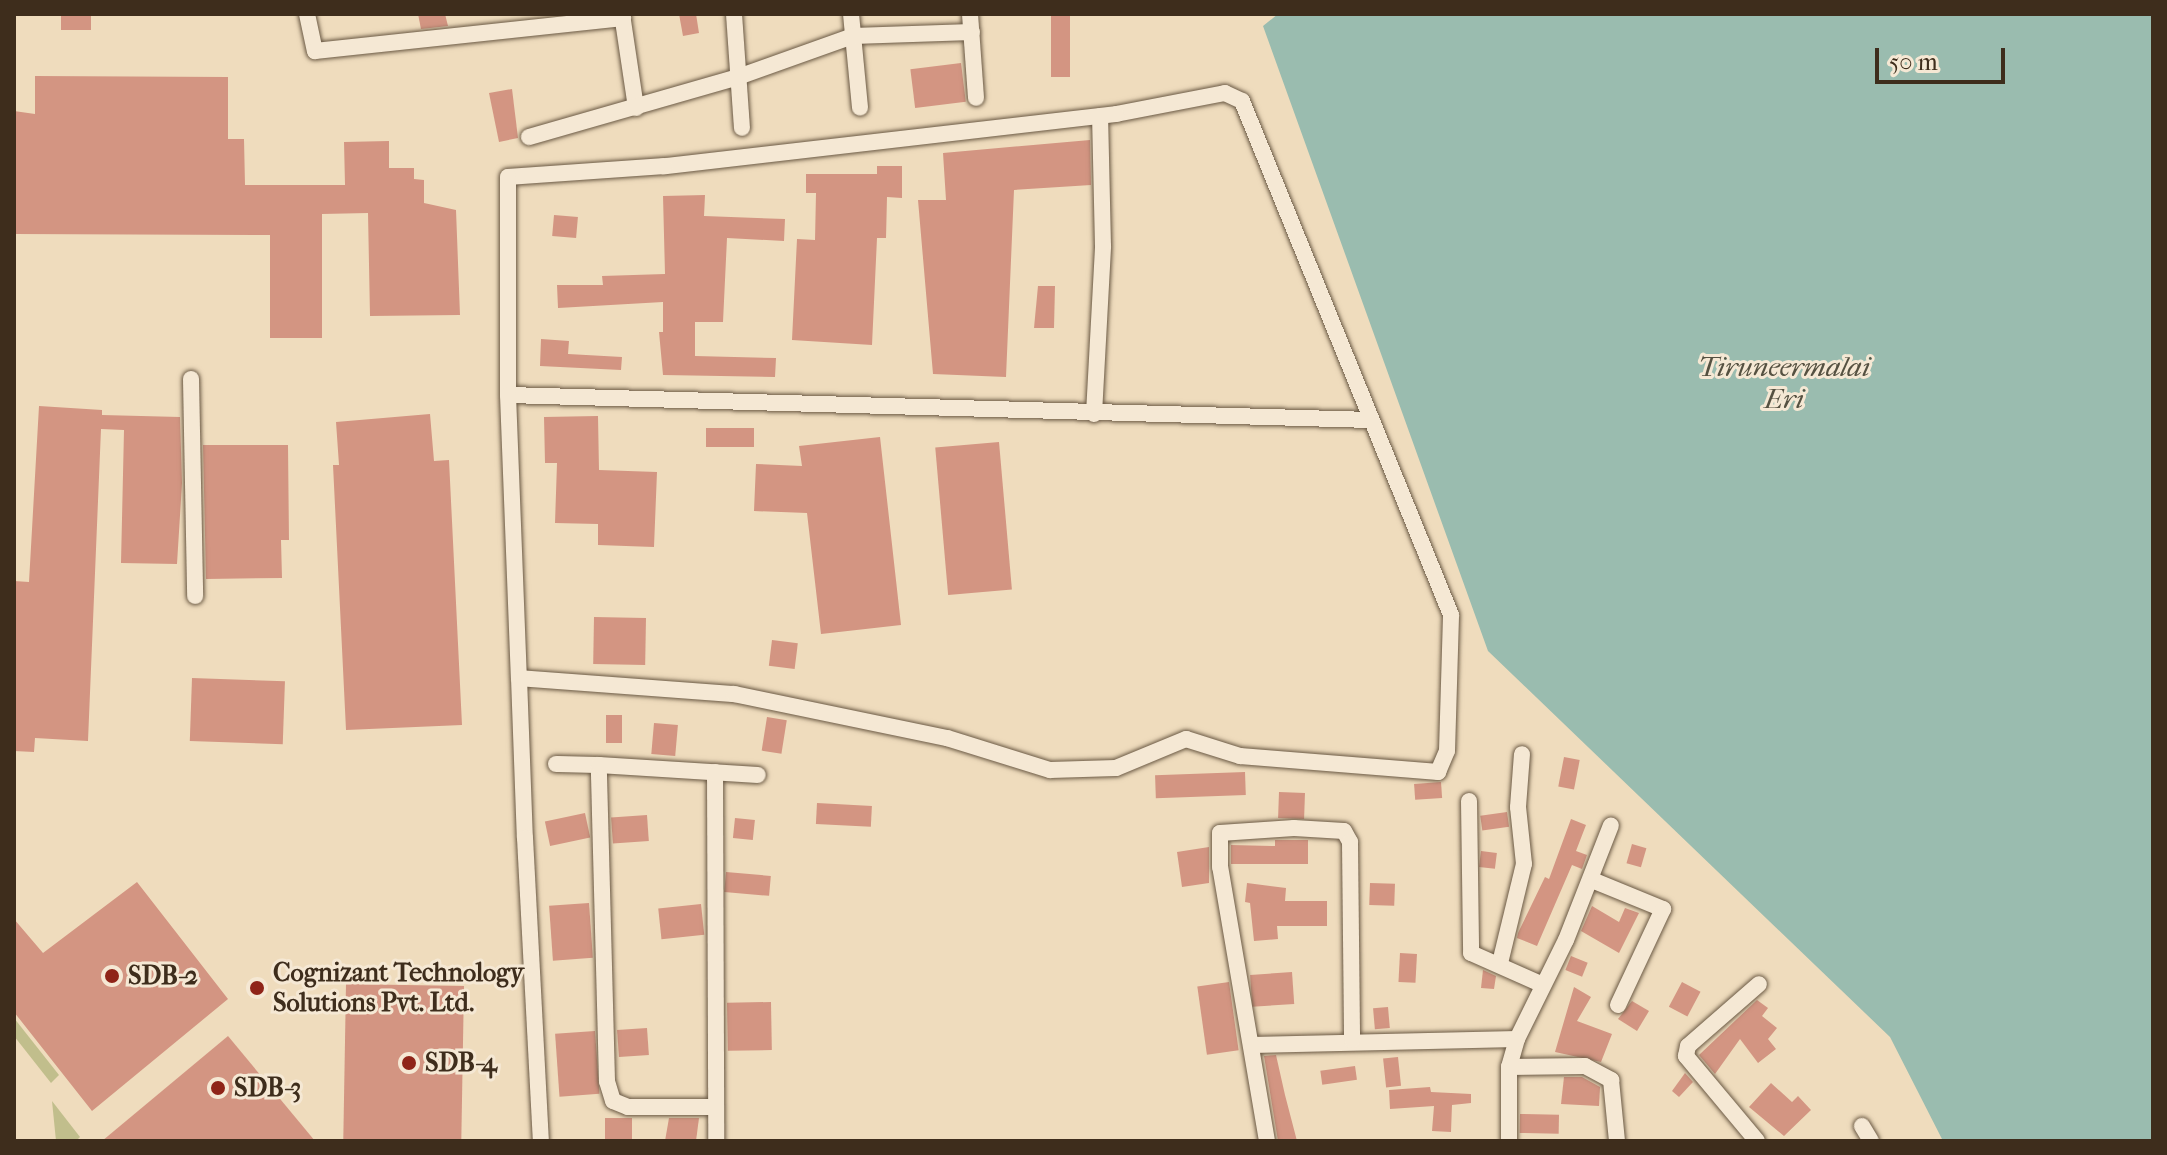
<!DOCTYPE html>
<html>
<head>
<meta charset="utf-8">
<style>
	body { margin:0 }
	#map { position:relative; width:2167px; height:1155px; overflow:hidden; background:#efdcbd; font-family:"IM FELL French Canon",serif }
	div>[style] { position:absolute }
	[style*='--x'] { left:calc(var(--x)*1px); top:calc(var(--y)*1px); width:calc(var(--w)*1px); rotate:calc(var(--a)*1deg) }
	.green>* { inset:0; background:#c1be8c }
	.water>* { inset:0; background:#9abcaf }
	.building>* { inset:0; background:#d39582; transform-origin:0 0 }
	.roads { filter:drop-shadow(0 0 2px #6a5944) drop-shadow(0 0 2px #6a5944) }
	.street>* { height:16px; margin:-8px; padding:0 8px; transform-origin:8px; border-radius:8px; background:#f5e8d4 }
	.dots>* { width:22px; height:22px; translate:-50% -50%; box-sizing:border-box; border:4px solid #f5e8d4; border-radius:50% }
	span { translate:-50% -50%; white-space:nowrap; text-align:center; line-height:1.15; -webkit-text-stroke:6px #f5e8d4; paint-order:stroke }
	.poi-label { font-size:26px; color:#3e2d1c; font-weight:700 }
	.left { translate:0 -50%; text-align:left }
	.water-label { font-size:28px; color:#555141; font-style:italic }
	.frame { position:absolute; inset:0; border:16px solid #3e2d1c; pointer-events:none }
	.scale { position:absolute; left:1875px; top:48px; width:130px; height:36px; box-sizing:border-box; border:4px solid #3e2d1c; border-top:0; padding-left:10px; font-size:24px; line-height:28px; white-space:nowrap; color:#3e2d1c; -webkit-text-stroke:6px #f5e8d4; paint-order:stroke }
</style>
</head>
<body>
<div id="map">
	<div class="green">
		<i style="clip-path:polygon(14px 1018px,59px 1075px,51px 1083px,14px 1036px)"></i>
		<i style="clip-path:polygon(52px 1101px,80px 1137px,76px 1141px,56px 1141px)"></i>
	</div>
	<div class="water">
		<i style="clip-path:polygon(1278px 14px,2153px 14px,2153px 1141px,1943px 1141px,1890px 1037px,1488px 651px,1263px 26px)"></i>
	</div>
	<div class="building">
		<i style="left:61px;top:14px;width:30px;height:16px"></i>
		<i style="clip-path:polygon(418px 14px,445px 14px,448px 26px,421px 29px)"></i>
		<i style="clip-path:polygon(679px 14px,696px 14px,699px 33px,683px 36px)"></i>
		<i style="left:1051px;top:14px;width:19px;height:63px"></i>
		<i style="left:961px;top:63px;width:39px;height:51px;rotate:83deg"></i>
		<i style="clip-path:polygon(35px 76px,228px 77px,228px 139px,244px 139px,245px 185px,345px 185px,344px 142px,389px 141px,389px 168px,414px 168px,414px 179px,424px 180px,424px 203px,456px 210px,460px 315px,370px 316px,368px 213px,322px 214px,322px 338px,270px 338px,270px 235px,14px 234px,14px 111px,35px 114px)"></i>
		<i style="clip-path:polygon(512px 89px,518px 138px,499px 142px,489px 93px)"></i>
		<i style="clip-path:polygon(1090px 140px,1091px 185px,1014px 190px,1006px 377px,933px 374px,918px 200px,946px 200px,943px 153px)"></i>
		<i style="clip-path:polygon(877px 166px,902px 166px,902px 198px,887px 197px,886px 238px,877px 238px,872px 345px,792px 340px,797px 239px,815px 240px,816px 193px,806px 193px,806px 174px,877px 174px)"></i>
		<i style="clip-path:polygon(705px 195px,704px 216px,785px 219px,784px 241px,727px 238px,723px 322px,695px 322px,695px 356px,776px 358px,775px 377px,663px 375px,659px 332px,663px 332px,663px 302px,558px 308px,557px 285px,603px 285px,602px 276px,665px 274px,663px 196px)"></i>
		<i style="left:554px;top:215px;width:24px;height:21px;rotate:5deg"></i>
		<i style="clip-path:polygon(1038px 286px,1055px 286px,1054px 328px,1034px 328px)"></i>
		<i style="clip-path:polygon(541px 339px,569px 341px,568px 354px,622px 357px,621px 370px,540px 366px)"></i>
		<i style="clip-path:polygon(39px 406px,102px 410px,102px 415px,180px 417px,182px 483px,177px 564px,121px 563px,124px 430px,101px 429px,88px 741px,35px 738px,34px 752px,14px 751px,14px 581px,29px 582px)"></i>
		<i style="clip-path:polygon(430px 414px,434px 461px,449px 460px,462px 725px,346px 730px,333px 465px,339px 465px,336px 422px)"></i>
		<i style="clip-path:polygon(598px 416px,599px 470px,657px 472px,654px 547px,598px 545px,598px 524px,555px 523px,557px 463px,545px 463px,544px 417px)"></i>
		<i style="left:706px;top:428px;width:48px;height:19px"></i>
		<i style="clip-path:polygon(880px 437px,901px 625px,821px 634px,807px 513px,754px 511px,756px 464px,802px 466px,799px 446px)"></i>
		<i style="left:999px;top:442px;width:148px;height:64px;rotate:85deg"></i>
		<i style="clip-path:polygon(203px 445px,288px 445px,289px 540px,281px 540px,282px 578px,206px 579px)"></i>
		<i style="left:594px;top:617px;width:52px;height:47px;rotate:1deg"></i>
		<i style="left:772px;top:640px;width:26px;height:26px;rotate:7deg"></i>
		<i style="left:192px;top:678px;width:93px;height:63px;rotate:2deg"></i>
		<i style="left:606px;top:715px;width:16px;height:28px"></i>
		<i style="left:767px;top:717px;width:20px;height:34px;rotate:9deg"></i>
		<i style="left:654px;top:723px;width:24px;height:31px;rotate:5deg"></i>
		<i style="left:1564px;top:757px;width:16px;height:30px;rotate:11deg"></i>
		<i style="left:1245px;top:772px;width:23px;height:90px;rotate:88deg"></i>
		<i style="left:1441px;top:782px;width:16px;height:27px;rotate:86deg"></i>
		<i style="left:1279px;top:792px;width:26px;height:26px;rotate:2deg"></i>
		<i style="left:817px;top:803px;width:55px;height:21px;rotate:3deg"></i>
		<i style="left:1507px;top:812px;width:15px;height:27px;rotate:82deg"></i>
		<i style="left:585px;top:813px;width:25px;height:41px;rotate:78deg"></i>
		<i style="left:647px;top:815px;width:26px;height:36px;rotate:86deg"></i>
		<i style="left:735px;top:818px;width:20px;height:20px;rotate:6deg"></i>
		<i style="clip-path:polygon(1571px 819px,1586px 825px,1576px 851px,1587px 855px,1582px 869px,1572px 865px,1537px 946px,1517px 938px,1518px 933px,1545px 877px,1549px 879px)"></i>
		<i style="clip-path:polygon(1275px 840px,1308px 840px,1308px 864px,1231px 864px,1231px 845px,1275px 846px)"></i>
		<i style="left:1632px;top:844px;width:15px;height:20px;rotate:16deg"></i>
		<i style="clip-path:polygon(1209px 847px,1209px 883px,1182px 887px,1177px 852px)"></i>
		<i style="left:1481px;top:851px;width:16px;height:16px;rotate:7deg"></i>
		<i style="left:726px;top:872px;width:45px;height:20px;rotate:5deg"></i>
		<i style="clip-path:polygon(137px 882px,228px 999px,92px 1111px,14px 1012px,14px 919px,43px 953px)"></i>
		<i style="clip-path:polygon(1247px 883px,1286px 888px,1285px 901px,1327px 901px,1327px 926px,1277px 926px,1278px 939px,1254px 941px,1250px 903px,1245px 902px)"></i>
		<i style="left:1370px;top:883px;width:25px;height:22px;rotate:2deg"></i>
		<i style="left:589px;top:903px;width:55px;height:40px;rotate:86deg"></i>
		<i style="left:701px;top:904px;width:31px;height:43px;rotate:84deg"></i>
		<i style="clip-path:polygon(1592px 906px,1619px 922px,1625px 908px,1639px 913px,1619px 953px,1581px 931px)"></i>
		<i style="left:1400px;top:953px;width:17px;height:29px;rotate:3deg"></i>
		<i style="left:1571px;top:956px;width:18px;height:15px;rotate:22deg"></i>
		<i style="clip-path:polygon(1483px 970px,1496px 976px,1494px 989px,1481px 988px)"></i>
		<i style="left:1292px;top:972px;width:32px;height:42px;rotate:86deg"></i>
		<i style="left:1229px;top:982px;width:69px;height:32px;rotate:82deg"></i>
		<i style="left:1682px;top:982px;width:21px;height:28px;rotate:28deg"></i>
		<i style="left:346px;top:984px;width:118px;height:157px;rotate:1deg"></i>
		<i style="clip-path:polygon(1574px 987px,1591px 997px,1577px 1021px,1612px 1034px,1601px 1062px,1555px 1052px)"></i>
		<i style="clip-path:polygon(1757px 1000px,1768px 1008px,1762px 1016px,1777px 1028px,1768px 1039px,1776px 1049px,1758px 1063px,1740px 1039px,1715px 1074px,1699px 1055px)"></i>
		<i style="clip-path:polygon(1632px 1001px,1649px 1011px,1637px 1031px,1618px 1019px)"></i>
		<i style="left:771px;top:1002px;width:48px;height:44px;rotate:89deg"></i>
		<i style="left:1388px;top:1007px;width:21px;height:15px;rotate:85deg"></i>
		<i style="left:647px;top:1028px;width:27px;height:30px;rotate:86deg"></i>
		<i style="left:595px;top:1031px;width:63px;height:40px;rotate:86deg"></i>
		<i style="clip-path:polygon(228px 1036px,315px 1141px,102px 1141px)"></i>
		<i style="clip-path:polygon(1276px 1055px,1285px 1095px,1297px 1141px,1278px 1141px,1264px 1056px)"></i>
		<i style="left:1398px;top:1057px;width:29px;height:15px;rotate:84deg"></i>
		<i style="left:1355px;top:1066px;width:14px;height:35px;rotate:82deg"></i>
		<i style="clip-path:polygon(1685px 1073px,1693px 1082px,1679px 1097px,1672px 1091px)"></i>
		<i style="clip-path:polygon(1564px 1077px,1582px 1077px,1600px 1087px,1599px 1106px,1561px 1104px)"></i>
		<i style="clip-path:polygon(1771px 1083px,1792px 1102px,1798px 1096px,1811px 1110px,1784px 1136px,1749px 1107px)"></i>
		<i style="clip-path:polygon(1430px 1087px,1431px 1092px,1471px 1094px,1471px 1103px,1452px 1105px,1451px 1132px,1432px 1131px,1434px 1106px,1390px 1109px,1389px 1090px)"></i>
		<i style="left:1520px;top:1114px;width:39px;height:19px;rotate:1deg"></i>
		<i style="left:605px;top:1118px;width:27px;height:23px"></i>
		<i style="clip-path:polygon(669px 1118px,699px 1118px,696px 1141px,665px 1141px)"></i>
	</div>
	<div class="roads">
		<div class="street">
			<i style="--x:307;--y:14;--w:38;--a:78"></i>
			<i style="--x:315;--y:51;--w:310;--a:-6.1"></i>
			<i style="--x:622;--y:14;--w:95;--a:81.5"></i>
			<i style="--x:734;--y:14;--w:114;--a:86"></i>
			<i style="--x:851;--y:14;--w:94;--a:84.5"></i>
			<i style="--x:970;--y:14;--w:84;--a:85.9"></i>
			<i style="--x:529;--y:137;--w:217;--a:-16"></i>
			<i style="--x:738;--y:77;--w:122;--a:-19.6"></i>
			<i style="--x:853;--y:36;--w:119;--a:-1.9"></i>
			<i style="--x:191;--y:379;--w:217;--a:88.9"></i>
			<i style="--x:508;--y:395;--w:862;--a:1.66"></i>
			<i style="--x:1094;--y:414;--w:168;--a:-86.9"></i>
			<i style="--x:1103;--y:246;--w:130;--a:-91.3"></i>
			<i style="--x:519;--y:678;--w:216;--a:4.3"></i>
			<i style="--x:734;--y:694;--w:217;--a:11.7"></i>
			<i style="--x:947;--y:738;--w:108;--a:17.3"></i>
			<i style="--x:1050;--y:770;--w:66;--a:-1.7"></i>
			<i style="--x:1116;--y:768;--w:76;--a:-22.5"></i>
			<i style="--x:1186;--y:739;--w:57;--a:17.5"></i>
			<i style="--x:1240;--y:756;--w:199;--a:4.6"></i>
			<i style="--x:1438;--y:772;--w:23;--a:-67"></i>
			<i style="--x:1447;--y:751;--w:136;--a:-88.3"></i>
			<i style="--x:1451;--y:615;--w:555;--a:-112.13"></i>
			<i style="--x:1242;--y:101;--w:19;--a:-155"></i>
			<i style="--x:1225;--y:93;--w:111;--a:169.1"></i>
			<i style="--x:1116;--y:114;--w:455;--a:173.4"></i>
			<i style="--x:664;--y:166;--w:156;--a:176"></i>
			<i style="--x:508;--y:177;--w:218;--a:90"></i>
			<i style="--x:508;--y:395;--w:283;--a:87.8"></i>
			<i style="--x:519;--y:678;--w:160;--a:87.9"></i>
			<i style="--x:525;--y:838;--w:303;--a:87"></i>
			<i style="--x:556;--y:764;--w:43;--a:1.3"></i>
			<i style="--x:715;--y:772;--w:369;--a:89.8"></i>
			<i style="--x:1469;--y:801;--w:152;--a:89.2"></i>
			<i style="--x:1471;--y:953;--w:77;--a:23.9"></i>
			<i style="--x:1592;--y:880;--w:77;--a:22.2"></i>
			<i style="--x:1663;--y:909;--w:106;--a:115.1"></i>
			<i style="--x:1500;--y:963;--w:102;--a:-76.4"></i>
			<i style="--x:1524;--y:864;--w:57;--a:-96"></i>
			<i style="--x:1518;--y:807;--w:53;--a:-85.7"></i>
			<i style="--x:1252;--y:1045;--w:265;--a:-1.3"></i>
			<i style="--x:1509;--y:1067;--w:76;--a:-0.8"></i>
			<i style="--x:1585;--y:1066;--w:30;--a:28"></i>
			<i style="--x:1611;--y:1080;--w:61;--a:84.4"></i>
			<i style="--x:716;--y:1107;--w:88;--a:180"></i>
			<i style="--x:628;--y:1107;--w:16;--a:-158"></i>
			<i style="--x:613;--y:1101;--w:21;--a:-107"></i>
			<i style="--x:607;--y:1081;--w:316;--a:-91.5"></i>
			<i style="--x:599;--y:765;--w:159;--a:3.6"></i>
			<i style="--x:1862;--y:1126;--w:17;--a:59"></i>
			<i style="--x:1267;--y:1141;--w:278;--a:-99.7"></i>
			<i style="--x:1220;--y:867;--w:34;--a:-90"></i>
			<i style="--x:1220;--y:833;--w:74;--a:-3.9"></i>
			<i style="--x:1294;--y:828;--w:50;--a:3.4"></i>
			<i style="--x:1344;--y:831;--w:13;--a:61"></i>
			<i style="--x:1350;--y:842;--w:198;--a:89.4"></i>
			<i style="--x:1509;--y:1141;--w:74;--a:-90"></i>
			<i style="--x:1509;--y:1067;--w:29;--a:-74"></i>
			<i style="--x:1517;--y:1039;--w:110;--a:-63.7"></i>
			<i style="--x:1566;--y:940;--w:123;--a:-68.6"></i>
			<i style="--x:1757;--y:1141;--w:111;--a:-129.9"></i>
			<i style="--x:1686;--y:1056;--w:10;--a:-79"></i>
			<i style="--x:1688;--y:1046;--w:94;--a:-41.1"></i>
		</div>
	</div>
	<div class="dots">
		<i style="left:112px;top:976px;background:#8f2418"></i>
		<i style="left:257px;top:988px;background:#8f2418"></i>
		<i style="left:409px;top:1063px;background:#8f2418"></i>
		<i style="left:218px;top:1088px;background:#8f2418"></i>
	</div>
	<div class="poi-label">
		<span class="left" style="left:273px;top:988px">Cognizant Technology<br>Solutions Pvt. Ltd.</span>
		<span class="left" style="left:128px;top:976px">SDB-2</span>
		<span class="left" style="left:425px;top:1063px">SDB-4</span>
		<span class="left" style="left:234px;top:1088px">SDB-3</span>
	</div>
	<div class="water-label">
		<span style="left:1784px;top:383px">Tiruneermalai<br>Eri</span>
	</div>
	<div class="frame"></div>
	<div class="scale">50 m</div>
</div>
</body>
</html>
